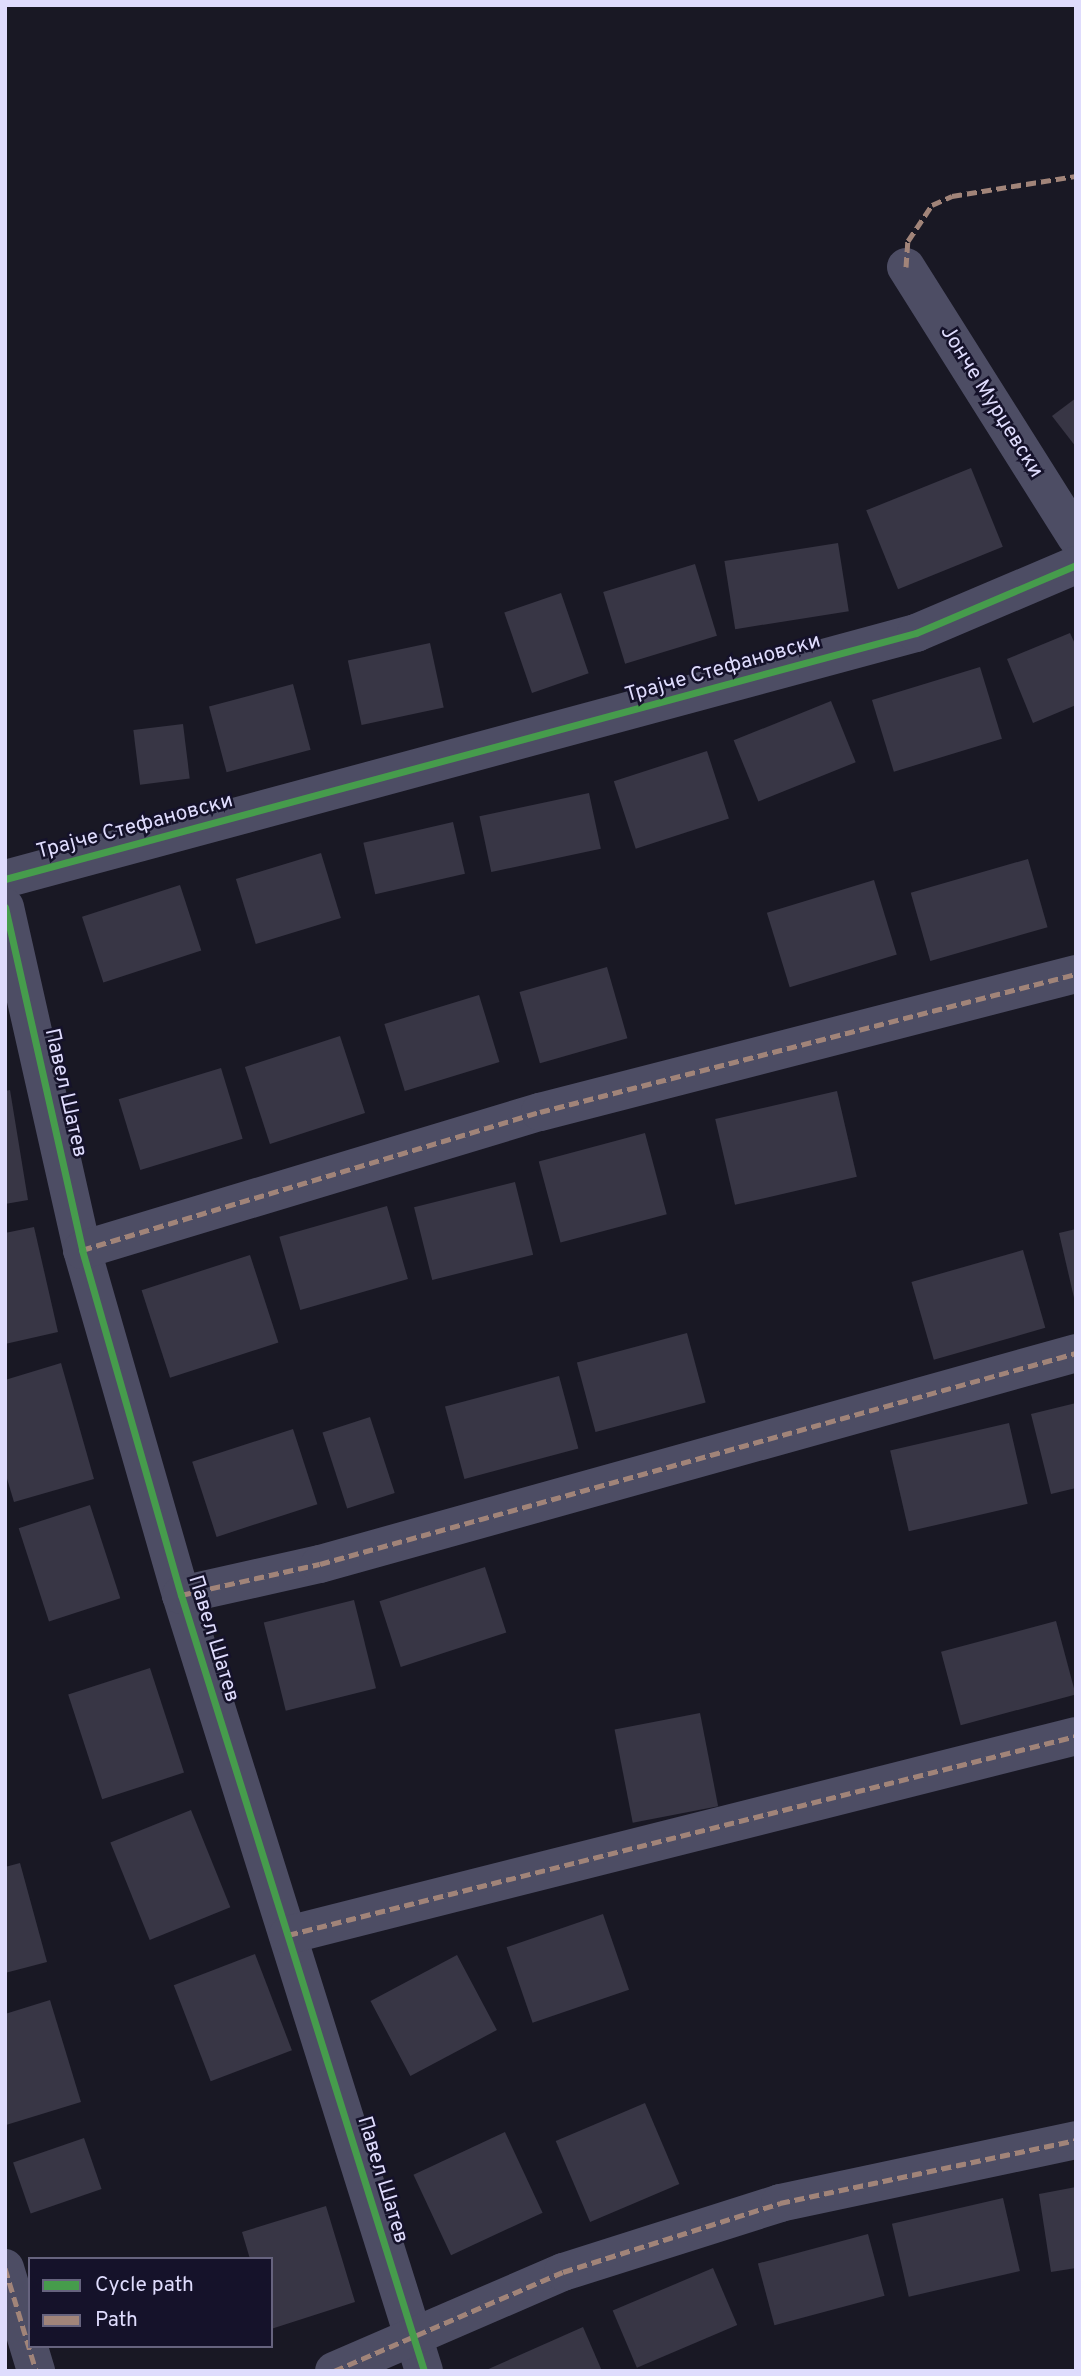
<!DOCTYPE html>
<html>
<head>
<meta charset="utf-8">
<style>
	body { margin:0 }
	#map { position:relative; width:1081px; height:2376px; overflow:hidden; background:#191824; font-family:Overpass,sans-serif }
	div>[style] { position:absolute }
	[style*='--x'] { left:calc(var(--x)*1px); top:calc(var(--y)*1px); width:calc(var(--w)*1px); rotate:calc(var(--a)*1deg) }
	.building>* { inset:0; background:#383645; transform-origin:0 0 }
	.minor>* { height:38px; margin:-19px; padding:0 19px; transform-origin:19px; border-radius:19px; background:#4d4d64 }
	.quiet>* { height:5px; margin-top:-2.5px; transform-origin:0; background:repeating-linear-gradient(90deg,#a18479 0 10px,transparent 0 15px) }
	.cycleway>* { height:7px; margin:-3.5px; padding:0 3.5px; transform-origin:3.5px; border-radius:3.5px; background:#469c4c }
	span { translate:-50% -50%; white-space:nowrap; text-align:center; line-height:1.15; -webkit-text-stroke:5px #15122a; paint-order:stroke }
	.street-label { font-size:21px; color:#dfdcfd }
	.frame { position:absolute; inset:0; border:7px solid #dfdcfd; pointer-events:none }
	.legend { position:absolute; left:28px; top:2257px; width:245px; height:91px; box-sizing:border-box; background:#15122a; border:2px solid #66637e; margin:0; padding:9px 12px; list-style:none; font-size:21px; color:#dfdcfd }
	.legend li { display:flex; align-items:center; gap:14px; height:35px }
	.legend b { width:35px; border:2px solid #66637e }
</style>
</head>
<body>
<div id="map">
	<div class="building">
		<i style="clip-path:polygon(1076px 398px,1076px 447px,1052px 416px)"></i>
		<i style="left:971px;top:468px;width:85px;height:113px;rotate:68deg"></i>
		<i style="left:838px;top:543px;width:69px;height:115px;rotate:81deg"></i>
		<i style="left:695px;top:564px;width:75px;height:96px;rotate:73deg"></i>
		<i style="left:561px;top:593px;width:85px;height:60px;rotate:71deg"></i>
		<i style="clip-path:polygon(1070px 633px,1076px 646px,1076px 705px,1033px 723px,1007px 659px)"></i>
		<i style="left:430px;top:643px;width:66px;height:84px;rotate:78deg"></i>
		<i style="left:980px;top:667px;width:75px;height:113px;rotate:73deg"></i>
		<i style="left:293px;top:684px;width:68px;height:87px;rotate:75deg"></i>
		<i style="left:831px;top:701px;width:66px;height:105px;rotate:68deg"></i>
		<i style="left:183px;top:724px;width:55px;height:50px;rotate:83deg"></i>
		<i style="left:707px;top:751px;width:71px;height:98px;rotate:72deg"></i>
		<i style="left:589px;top:793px;width:57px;height:112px;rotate:78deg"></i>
		<i style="left:453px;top:822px;width:53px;height:92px;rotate:77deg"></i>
		<i style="left:321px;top:853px;width:68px;height:89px;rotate:73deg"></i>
		<i style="left:1028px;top:859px;width:71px;height:122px;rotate:74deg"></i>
		<i style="left:874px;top:880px;width:78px;height:112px;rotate:73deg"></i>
		<i style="left:180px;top:885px;width:69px;height:103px;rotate:72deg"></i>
		<i style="left:607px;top:967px;width:74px;height:91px;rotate:74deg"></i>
		<i style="left:479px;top:995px;width:70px;height:99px;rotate:73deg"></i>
		<i style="left:340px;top:1036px;width:81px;height:100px;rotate:72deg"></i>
		<i style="left:221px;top:1068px;width:74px;height:107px;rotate:73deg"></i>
		<i style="clip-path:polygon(10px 1090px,28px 1200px,5px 1204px,5px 1091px)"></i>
		<i style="left:837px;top:1091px;width:88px;height:125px;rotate:77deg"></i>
		<i style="left:645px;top:1133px;width:84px;height:110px;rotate:75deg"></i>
		<i style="left:515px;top:1182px;width:75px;height:104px;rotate:76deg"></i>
		<i style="left:387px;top:1206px;width:76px;height:112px;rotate:74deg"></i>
		<i style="clip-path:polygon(34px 1227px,58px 1332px,5px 1344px,5px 1233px)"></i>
		<i style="clip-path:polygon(1076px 1229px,1076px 1302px,1075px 1302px,1059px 1233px)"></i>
		<i style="left:1023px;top:1250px;width:81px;height:116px;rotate:74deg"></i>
		<i style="left:250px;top:1255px;width:92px;height:114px;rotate:72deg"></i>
		<i style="left:687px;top:1333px;width:72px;height:114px;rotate:75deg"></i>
		<i style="clip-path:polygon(61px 1363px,94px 1479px,14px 1502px,5px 1472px,5px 1380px)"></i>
		<i style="left:559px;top:1376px;width:75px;height:118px;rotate:75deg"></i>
		<i style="clip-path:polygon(1076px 1403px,1076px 1488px,1051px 1494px,1031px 1414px)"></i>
		<i style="left:370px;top:1417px;width:80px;height:50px;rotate:72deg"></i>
		<i style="left:1009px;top:1423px;width:83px;height:122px;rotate:77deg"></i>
		<i style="left:293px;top:1429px;width:79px;height:106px;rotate:72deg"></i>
		<i style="left:90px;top:1505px;width:98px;height:75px;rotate:72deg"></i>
		<i style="left:485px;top:1567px;width:69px;height:111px;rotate:72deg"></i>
		<i style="left:354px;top:1600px;width:91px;height:93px;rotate:76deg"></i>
		<i style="left:1056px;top:1621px;width:76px;height:119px;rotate:75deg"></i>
		<i style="left:150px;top:1668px;width:110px;height:86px;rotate:72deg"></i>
		<i style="left:700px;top:1713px;width:95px;height:87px;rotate:79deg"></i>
		<i style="left:191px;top:1810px;width:105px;height:87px;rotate:68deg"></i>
		<i style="clip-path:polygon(20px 1863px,47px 1962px,5px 1973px,5px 1867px)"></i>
		<i style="left:603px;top:1914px;width:80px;height:102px;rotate:71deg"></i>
		<i style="left:255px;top:1954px;width:103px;height:87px;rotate:69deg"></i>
		<i style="left:457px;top:1955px;width:85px;height:98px;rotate:62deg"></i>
		<i style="clip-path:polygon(50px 2000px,81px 2102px,6px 2125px,5px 2014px)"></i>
		<i style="left:645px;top:2103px;width:88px;height:97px;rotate:67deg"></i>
		<i style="left:505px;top:2132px;width:89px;height:101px;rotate:65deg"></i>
		<i style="left:84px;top:2138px;width:54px;height:75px;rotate:71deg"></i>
		<i style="clip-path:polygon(1076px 2187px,1076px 2268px,1051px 2272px,1039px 2194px)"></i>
		<i style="left:1003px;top:2198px;width:75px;height:114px;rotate:77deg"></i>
		<i style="clip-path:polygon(326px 2206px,355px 2302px,271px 2329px,271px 2259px,250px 2259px,242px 2232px)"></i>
		<i style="left:868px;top:2234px;width:64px;height:114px;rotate:75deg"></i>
		<i style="left:713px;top:2268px;width:62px;height:109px;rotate:67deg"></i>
		<i style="clip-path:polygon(583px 2327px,602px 2371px,484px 2371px)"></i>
	</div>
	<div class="minor">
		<i style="--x:906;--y:267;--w:319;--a:57.8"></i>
		<i style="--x:5;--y:879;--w:944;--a:-15.11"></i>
		<i style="--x:916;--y:633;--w:174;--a:-23"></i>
		<i style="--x:5;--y:907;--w:352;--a:77.3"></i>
		<i style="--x:82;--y:1250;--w:359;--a:74"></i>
		<i style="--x:181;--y:1595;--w:813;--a:72.61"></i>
		<i style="--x:82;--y:1250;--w:478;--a:-16.8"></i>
		<i style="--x:540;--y:1112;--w:553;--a:-14.44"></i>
		<i style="--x:181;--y:1595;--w:142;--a:-12.6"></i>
		<i style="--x:320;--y:1564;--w:785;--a:-15.59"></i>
		<i style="--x:288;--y:1935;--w:813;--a:-14.17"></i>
		<i style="--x:5;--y:2268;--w:108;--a:73.2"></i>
		<i style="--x:334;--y:2371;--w:249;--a:-23.4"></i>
		<i style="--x:563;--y:2272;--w:228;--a:-17.6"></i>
		<i style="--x:780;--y:2203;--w:303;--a:-12"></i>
	</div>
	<div class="quiet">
		<i style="--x:906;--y:267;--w:26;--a:-86"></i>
		<i style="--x:908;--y:241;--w:43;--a:-56.3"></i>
		<i style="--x:932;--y:205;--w:22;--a:-24"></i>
		<i style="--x:952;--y:196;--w:126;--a:-9.2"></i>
		<i style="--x:82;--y:1250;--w:478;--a:-16.8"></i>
		<i style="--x:540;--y:1112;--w:553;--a:-14.44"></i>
		<i style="--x:181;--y:1595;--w:142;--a:-12.6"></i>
		<i style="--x:320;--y:1564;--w:785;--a:-15.59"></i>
		<i style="--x:288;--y:1935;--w:813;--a:-14.17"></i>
		<i style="--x:5;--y:2268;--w:108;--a:73.2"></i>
		<i style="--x:334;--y:2371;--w:249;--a:-23.4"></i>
		<i style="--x:563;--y:2272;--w:228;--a:-17.6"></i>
		<i style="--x:780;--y:2203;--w:303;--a:-12"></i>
	</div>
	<div class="cycleway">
		<i style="--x:5;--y:879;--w:944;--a:-15.11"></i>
		<i style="--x:916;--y:633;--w:174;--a:-23"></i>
		<i style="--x:5;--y:907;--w:352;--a:77.3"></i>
		<i style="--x:82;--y:1250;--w:359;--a:74"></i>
		<i style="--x:181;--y:1595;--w:813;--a:72.61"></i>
	</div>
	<div class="street-label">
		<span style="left:991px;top:402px;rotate:58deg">Јонче Мурџевски</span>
		<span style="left:723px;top:669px;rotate:-16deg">Трајче Стефановски</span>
		<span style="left:135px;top:827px;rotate:-15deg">Трајче Стефановски</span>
		<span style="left:65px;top:1093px;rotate:77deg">Павел Шатев</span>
		<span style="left:213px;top:1639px;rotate:73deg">Павел Шатев</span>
		<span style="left:382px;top:2180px;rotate:73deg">Павел Шатев</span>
	</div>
	<div class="frame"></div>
	<ul class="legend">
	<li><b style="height:9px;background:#469c4c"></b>Cycle path</li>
	<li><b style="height:9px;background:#a18479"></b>Path</li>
	</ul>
</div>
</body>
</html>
